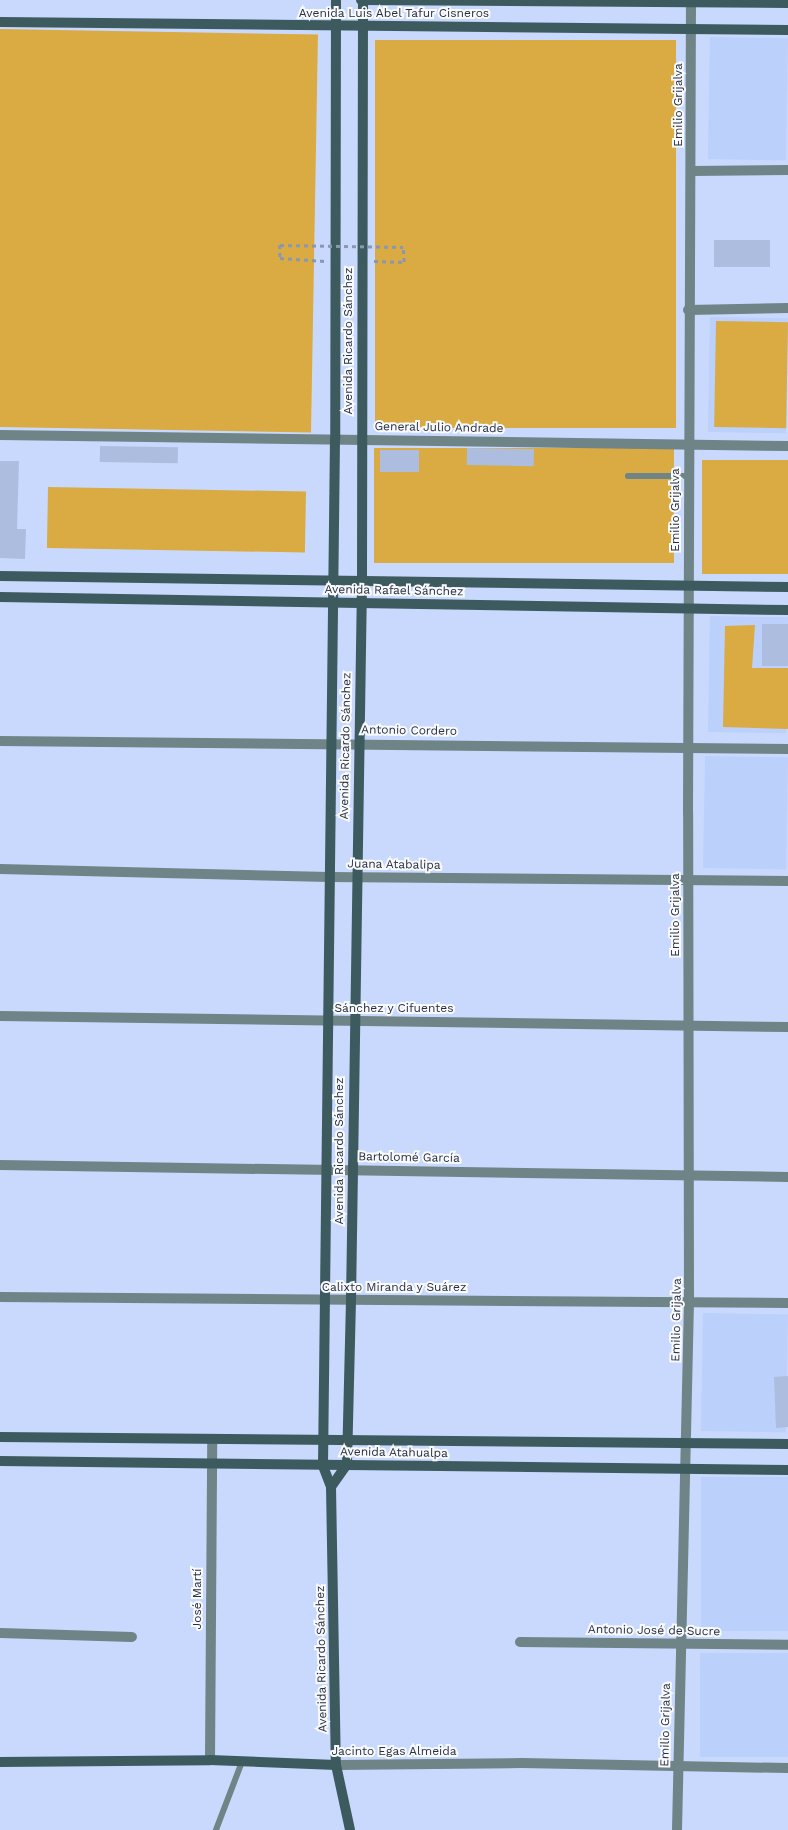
<!DOCTYPE html>
<html>
<head>
<meta charset="utf-8">
<style>
	body { margin:0 }
	#map { position:relative; width:788px; height:1830px; overflow:hidden; background:#c8d9fd; font-family:"Work Sans",sans-serif }
	div>[style] { position:absolute }
	[style*='--x'] { left:calc(var(--x)*1px); top:calc(var(--y)*1px); width:calc(var(--w)*1px); rotate:calc(var(--a)*1deg) }
	.built>* { inset:0; background:#bbd0fb; transform-origin:0 0 }
	.green>* { inset:0; background:#d9ab42; transform-origin:0 0 }
	.building>* { inset:0; background:#acbde0; transform-origin:0 0 }
	.path>* { height:2.5px; margin-top:-1.25px; transform-origin:0; background:repeating-linear-gradient(90deg,#8a97b2 0 4px,transparent 0 8px) }
	.lane>* { height:5.5px; margin:-2.75px; padding:0 2.75px; transform-origin:2.75px; border-radius:2.75px; background:#6f8486 }
	.street>* { height:10px; margin:-5px; padding:0 5px; transform-origin:5px; border-radius:5px; background:#6f8486 }
	.secondary>* { height:10px; margin:-5px; padding:0 5px; transform-origin:5px; border-radius:5px; background:#3d5b5f }
	.path-bridge>* { height:2.5px; margin-top:-1.25px; transform-origin:0; background:repeating-linear-gradient(90deg,#8a97b2 0 4px,transparent 0 8px) }
	span { translate:-50% -50%; white-space:nowrap; text-align:center; line-height:1.15; -webkit-text-stroke:4px #f8fafe; paint-order:stroke }
	.street-label { font-size:12px; color:#29303d }
</style>
</head>
<body>
<div id="map">
	<div class="built">
		<i style="left:710px;top:37px;width:78px;height:122px;rotate:1deg"></i>
		<i style="left:710px;top:317px;width:78px;height:115px;rotate:1deg"></i>
		<i style="left:710px;top:616px;width:78px;height:116px;rotate:1deg"></i>
		<i style="left:705px;top:756px;width:83px;height:112px;rotate:1deg"></i>
		<i style="left:703px;top:1313px;width:85px;height:118px;rotate:1deg"></i>
		<i style="left:701px;top:1477px;width:87px;height:154px"></i>
		<i style="left:700px;top:1653px;width:88px;height:104px"></i>
	</div>
	<div class="green">
		<i style="left:0;top:29px;width:318px;height:398px;rotate:1deg"></i>
		<i style="left:375px;top:40px;width:301px;height:388px"></i>
		<i style="left:716px;top:321px;width:72px;height:106px;rotate:1deg"></i>
		<i style="left:374px;top:448px;width:300px;height:115px"></i>
		<i style="left:702px;top:460px;width:86px;height:114px"></i>
		<i style="left:48px;top:487px;width:258px;height:61px;rotate:1deg"></i>
		<i style="clip-path:polygon(755px 625px,752px 668px,788px 668px,788px 729px,723px 727px,725px 626px)"></i>
	</div>
	<div class="building">
		<i style="left:714px;top:240px;width:56px;height:27px"></i>
		<i style="left:100px;top:446px;width:78px;height:16px;rotate:1deg"></i>
		<i style="left:467px;top:448px;width:67px;height:17px;rotate:1deg"></i>
		<i style="left:380px;top:450px;width:39px;height:22px"></i>
		<i style="clip-path:polygon(0 461px,19px 461px,17px 529px,26px 529px,25px 559px,0 558px)"></i>
		<i style="left:762px;top:624px;width:26px;height:42px"></i>
		<i style="clip-path:polygon(788px 1376px,788px 1427px,776px 1428px,774px 1377px)"></i>
	</div>
	<div class="path">
		<i style="--x:280;--y:245;--w:13;--a:90"></i>
		<i style="--x:280;--y:258;--w:45;--a:3.8"></i>
		<i style="--x:374;--y:261;--w:30;--a:2"></i>
		<i style="--x:404;--y:262;--w:15;--a:-94"></i>
	</div>
	<div class="lane">
		<i style="--x:628;--y:476;--w:62;--a:0"></i>
		<i style="--x:216;--y:1830;--w:73;--a:-69.1"></i>
	</div>
	<div class="street">
		<i style="--x:692;--y:171;--w:96;--a:-0.6"></i>
		<i style="--x:688;--y:310;--w:100;--a:-1.1"></i>
		<i style="--x:0;--y:435;--w:788;--a:0.8"></i>
		<i style="--x:0;--y:741;--w:788;--a:0.58"></i>
		<i style="--x:0;--y:869;--w:329;--a:1.4"></i>
		<i style="--x:329;--y:877;--w:459;--a:0.5"></i>
		<i style="--x:0;--y:1016;--w:788;--a:0.8"></i>
		<i style="--x:0;--y:1165;--w:788;--a:0.87"></i>
		<i style="--x:0;--y:1297;--w:788;--a:0.44"></i>
		<i style="--x:0;--y:1633;--w:132;--a:1.7"></i>
		<i style="--x:520;--y:1642;--w:268;--a:0.6"></i>
		<i style="--x:210;--y:1760;--w:321;--a:-89.6"></i>
		<i style="--x:336;--y:1765;--w:186;--a:-0.6"></i>
		<i style="--x:522;--y:1763;--w:266;--a:1.1"></i>
		<i style="--x:677;--y:1830;--w:528;--a:-88.7"></i>
		<i style="--x:689;--y:1302;--w:489;--a:-90.1"></i>
		<i style="--x:688;--y:813;--w:813;--a:-89.79"></i>
	</div>
	<div class="secondary">
		<i style="--x:336;--y:0;--w:439;--a:90.1"></i>
		<i style="--x:335;--y:439;--w:1027;--a:90.67"></i>
		<i style="--x:323;--y:1466;--w:22;--a:69"></i>
		<i style="--x:331;--y:1487;--w:278;--a:89"></i>
		<i style="--x:336;--y:1765;--w:66;--a:77.8"></i>
		<i style="--x:361;--y:0;--w:427;--a:0.4"></i>
		<i style="--x:0;--y:22;--w:788;--a:0.58"></i>
		<i style="--x:0;--y:576;--w:788;--a:0.8"></i>
		<i style="--x:0;--y:597;--w:788;--a:0.95"></i>
		<i style="--x:0;--y:1437;--w:788;--a:0.51"></i>
		<i style="--x:0;--y:1461;--w:788;--a:0.65"></i>
		<i style="--x:331;--y:1487;--w:28;--a:-55"></i>
		<i style="--x:347;--y:1464;--w:164;--a:-88.6"></i>
		<i style="--x:351;--y:1300;--w:720;--a:-89.12"></i>
		<i style="--x:362;--y:580;--w:580;--a:-89.9"></i>
		<i style="--x:0;--y:1762;--w:210;--a:-0.5"></i>
		<i style="--x:210;--y:1760;--w:126;--a:2.3"></i>
	</div>
	<div class="path-bridge">
		<i style="--x:280;--y:245;--w:123;--a:0.9"></i>
	</div>
	<div class="street-label">
		<span style="left:394px;top:14px">Avenida Luis Abel Tafur Cisneros</span>
		<span style="left:679px;top:105px;rotate:-90deg">Emilio Grijalva</span>
		<span style="left:349px;top:341px;rotate:-90deg">Avenida Ricardo Sánchez</span>
		<span style="left:439px;top:428px;rotate:1deg">General Julio Andrade</span>
		<span style="left:676px;top:510px;rotate:-90deg">Emilio Grijalva</span>
		<span style="left:394px;top:591px;rotate:1deg">Avenida Rafael Sánchez</span>
		<span style="left:409px;top:731px;rotate:1deg">Antonio Cordero</span>
		<span style="left:346px;top:746px;rotate:-89deg">Avenida Ricardo Sánchez</span>
		<span style="left:394px;top:865px;rotate:1deg">Juana Atabalipa</span>
		<span style="left:676px;top:915px;rotate:-90deg">Emilio Grijalva</span>
		<span style="left:394px;top:1009px">Sánchez y Cifuentes</span>
		<span style="left:340px;top:1151px;rotate:-90deg">Avenida Ricardo Sánchez</span>
		<span style="left:409px;top:1158px;rotate:1deg">Bartolomé García</span>
		<span style="left:394px;top:1288px">Calixto Miranda y Suárez</span>
		<span style="left:677px;top:1320px;rotate:-89deg">Emilio Grijalva</span>
		<span style="left:394px;top:1453px;rotate:1deg">Avenida Atahualpa</span>
		<span style="left:198px;top:1599px;rotate:-90deg">José Martí</span>
		<span style="left:654px;top:1631px;rotate:1deg">Antonio José de Sucre</span>
		<span style="left:322px;top:1659px;rotate:-91deg">Avenida Ricardo Sánchez</span>
		<span style="left:666px;top:1725px;rotate:-89deg">Emilio Grijalva</span>
		<span style="left:394px;top:1752px">Jacinto Egas Almeida</span>
	</div>
</div>
</body>
</html>
